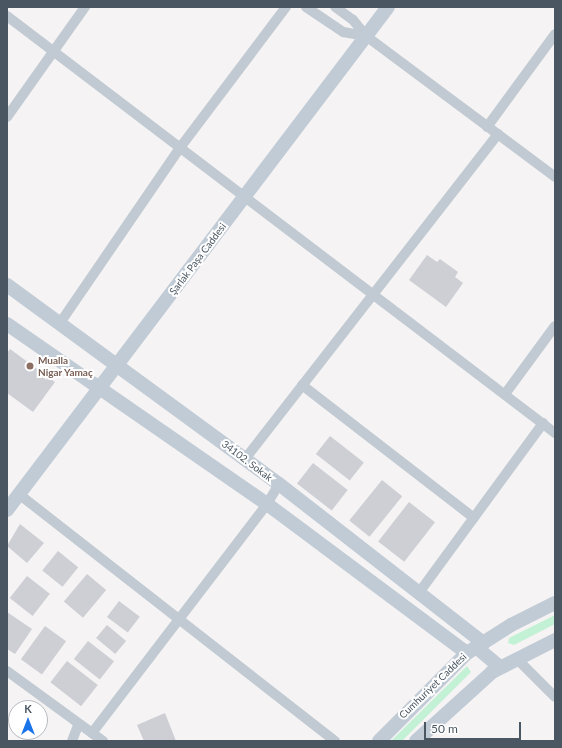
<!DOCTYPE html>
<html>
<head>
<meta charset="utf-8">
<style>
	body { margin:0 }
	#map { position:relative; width:562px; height:748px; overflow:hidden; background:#f5f3f3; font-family:Lato,sans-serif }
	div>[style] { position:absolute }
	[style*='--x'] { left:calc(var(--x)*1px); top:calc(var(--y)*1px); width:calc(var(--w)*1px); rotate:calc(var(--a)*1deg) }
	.green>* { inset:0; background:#c3f1d5 }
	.building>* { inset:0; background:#cdcfd5; transform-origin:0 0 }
	.street>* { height:10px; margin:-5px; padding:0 5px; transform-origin:5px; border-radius:5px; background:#c1cad2 }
	.secondary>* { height:14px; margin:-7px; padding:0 7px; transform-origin:7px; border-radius:7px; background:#c1cbd6 }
	.dots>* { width:11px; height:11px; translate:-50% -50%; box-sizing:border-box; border:2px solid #fff; border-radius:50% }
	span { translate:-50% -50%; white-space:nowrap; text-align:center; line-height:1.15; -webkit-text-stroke:4px #fff; paint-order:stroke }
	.street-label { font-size:10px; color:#4a5661 }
	.education-label { font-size:10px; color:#785e54; font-weight:700 }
	.left { translate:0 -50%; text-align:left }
	.frame { position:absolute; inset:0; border:8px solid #4a5661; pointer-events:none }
	.north { position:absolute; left:8px; top:700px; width:40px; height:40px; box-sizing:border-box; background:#fff; border:1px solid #b7bbc0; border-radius:50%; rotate:0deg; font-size:11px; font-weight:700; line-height:16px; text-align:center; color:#4a5661 }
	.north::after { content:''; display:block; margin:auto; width:14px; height:18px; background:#1a73e8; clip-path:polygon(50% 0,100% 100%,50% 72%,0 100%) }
	.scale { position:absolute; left:424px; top:722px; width:97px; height:18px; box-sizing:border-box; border:2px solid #4a5661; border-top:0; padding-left:5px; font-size:12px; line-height:14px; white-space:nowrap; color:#4a5661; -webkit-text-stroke:3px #fff; paint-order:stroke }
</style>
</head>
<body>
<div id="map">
	<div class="green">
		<i style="clip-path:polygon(555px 615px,555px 624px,514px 645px,508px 643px,509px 638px)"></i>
		<i style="clip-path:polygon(467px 666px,471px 672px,402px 741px,391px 741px)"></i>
	</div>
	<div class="building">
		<i style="clip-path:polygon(427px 255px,437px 262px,440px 259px,458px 272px,455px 277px,463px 283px,446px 307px,409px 280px)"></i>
		<i style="clip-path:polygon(10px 349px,55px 382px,33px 412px,7px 393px,7px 353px)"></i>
		<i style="left:330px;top:436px;width:43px;height:23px;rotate:38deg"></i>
		<i style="left:313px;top:463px;width:44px;height:26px;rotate:38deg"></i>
		<i style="left:382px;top:480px;width:26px;height:52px;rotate:39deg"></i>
		<i style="left:409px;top:502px;width:33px;height:50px;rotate:38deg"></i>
		<i style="clip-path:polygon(20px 524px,44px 543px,27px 563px,7px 546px)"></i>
		<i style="left:58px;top:551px;width:26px;height:25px;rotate:39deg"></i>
		<i style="left:87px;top:574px;width:25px;height:36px;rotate:40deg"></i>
		<i style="left:27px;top:576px;width:29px;height:28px;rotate:38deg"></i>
		<i style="left:119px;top:601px;width:26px;height:20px;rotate:37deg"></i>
		<i style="clip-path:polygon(7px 612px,32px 629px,15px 654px,7px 649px)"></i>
		<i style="left:107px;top:625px;width:25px;height:17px;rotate:40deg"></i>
		<i style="left:45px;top:626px;width:26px;height:41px;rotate:36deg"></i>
		<i style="left:88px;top:641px;width:33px;height:23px;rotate:38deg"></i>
		<i style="left:67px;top:661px;width:39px;height:27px;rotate:38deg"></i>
		<i style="clip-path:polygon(165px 713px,176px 741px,144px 741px,137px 725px)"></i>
	</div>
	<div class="street">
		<i style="--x:306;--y:7;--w:45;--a:34"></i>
		<i style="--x:343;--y:32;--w:23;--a:10"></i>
		<i style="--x:366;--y:36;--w:21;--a:-129"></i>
		<i style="--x:353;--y:20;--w:22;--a:-144"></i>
		<i style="--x:7;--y:16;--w:689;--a:37.27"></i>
		<i style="--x:366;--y:36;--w:236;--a:36.7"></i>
		<i style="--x:7;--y:117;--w:135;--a:-54.7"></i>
		<i style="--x:487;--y:127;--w:115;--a:-53.8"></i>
		<i style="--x:60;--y:323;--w:211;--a:-55.6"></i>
		<i style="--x:179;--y:149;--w:178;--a:-53"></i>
		<i style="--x:302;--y:385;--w:217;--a:37.7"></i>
		<i style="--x:505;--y:394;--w:84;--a:-53.7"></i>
		<i style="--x:245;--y:459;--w:412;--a:-52.1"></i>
		<i style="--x:20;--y:495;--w:400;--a:38"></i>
		<i style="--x:418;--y:594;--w:212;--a:-53.8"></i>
		<i style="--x:518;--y:660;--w:52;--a:45"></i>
		<i style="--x:7;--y:671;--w:119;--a:36.1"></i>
		<i style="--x:92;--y:733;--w:288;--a:-52.6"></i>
		<i style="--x:267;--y:504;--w:23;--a:-59"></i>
		<i style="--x:72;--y:741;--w:17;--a:-69"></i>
	</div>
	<div class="secondary">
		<i style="--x:7;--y:285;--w:337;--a:36.2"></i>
		<i style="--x:279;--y:484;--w:259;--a:37.9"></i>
		<i style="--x:7;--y:324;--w:316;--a:34.7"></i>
		<i style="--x:267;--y:504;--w:249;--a:36.7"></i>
		<i style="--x:7;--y:510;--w:631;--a:-52.86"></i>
		<i style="--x:476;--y:647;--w:31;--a:40"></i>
		<i style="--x:379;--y:741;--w:124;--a:-45"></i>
		<i style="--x:467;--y:653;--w:52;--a:-32.5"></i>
		<i style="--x:511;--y:625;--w:49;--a:-26.6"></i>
		<i style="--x:416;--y:741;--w:103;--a:-42.2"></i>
		<i style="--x:492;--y:672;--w:71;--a:-26.9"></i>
	</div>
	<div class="dots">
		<i style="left:30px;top:366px;background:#8d6e63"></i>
	</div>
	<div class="street-label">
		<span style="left:198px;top:259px;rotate:-53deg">Şarlak Paşa Caddesi</span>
		<span style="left:247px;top:461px;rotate:37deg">34102. Sokak</span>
		<span style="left:433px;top:686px;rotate:-44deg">Cumhuriyet Caddesi</span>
	</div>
	<div class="education-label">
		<span class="left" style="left:38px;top:366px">Mualla<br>Nigar Yamaç</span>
	</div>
	<div class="frame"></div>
	<div class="north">K</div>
	<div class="scale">50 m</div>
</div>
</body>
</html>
